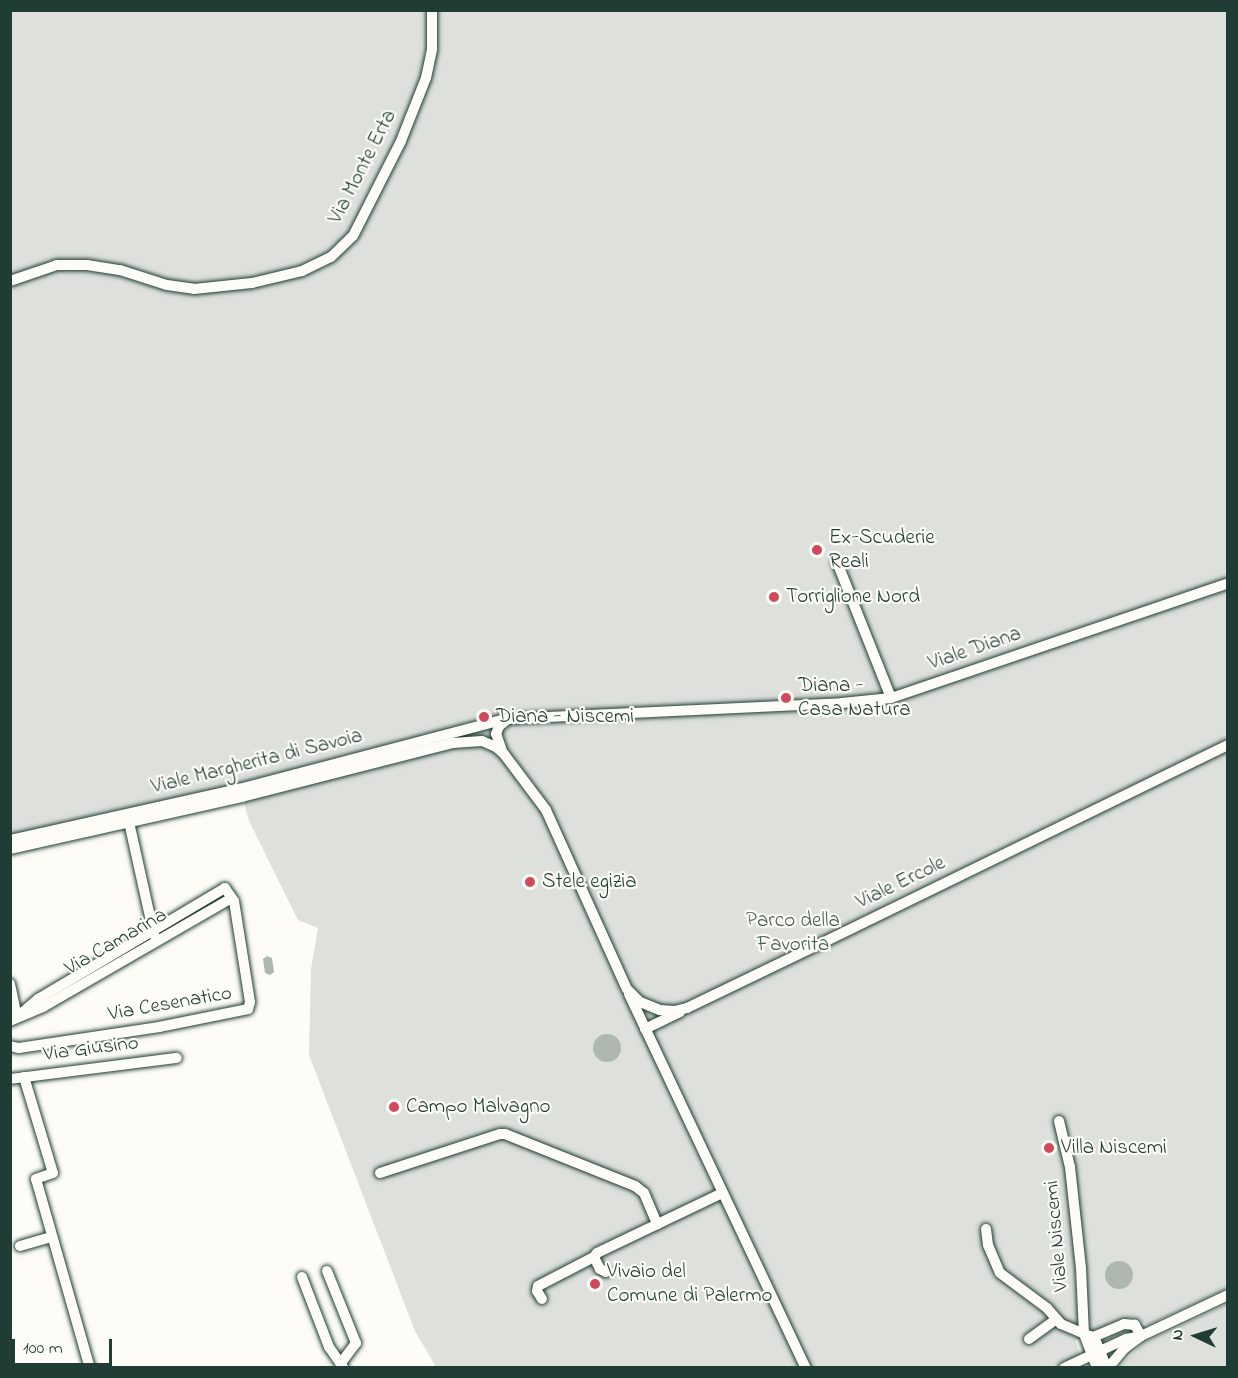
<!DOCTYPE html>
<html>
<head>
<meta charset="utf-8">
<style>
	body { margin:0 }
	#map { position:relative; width:1238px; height:1378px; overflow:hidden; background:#fdfcf7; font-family:"Indie Flower",sans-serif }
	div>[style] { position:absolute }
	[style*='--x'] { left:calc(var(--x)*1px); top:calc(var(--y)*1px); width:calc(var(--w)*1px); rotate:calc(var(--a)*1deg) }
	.green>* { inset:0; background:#dde0db }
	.water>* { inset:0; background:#aeb8b1 }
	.round { border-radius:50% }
	.roads { filter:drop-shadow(0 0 2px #1f3d34) drop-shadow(0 0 2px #1f3d34) }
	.minor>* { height:10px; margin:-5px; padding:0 5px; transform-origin:5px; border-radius:5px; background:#fdfcf7 }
	.dots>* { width:16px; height:16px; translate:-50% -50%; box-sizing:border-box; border:3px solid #fdfcf7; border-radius:50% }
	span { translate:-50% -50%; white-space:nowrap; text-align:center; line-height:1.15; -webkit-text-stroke:4.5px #fdfcf7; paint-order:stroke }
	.street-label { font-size:21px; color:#1f3d34 }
	.poi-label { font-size:21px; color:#1f3d34 }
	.left { translate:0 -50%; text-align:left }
	.park-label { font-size:21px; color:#455e55 }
	.frame { position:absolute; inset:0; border:12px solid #1f3d34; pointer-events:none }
	.north { position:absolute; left:1166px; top:1306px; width:60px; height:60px; -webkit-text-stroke:4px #fdfcf7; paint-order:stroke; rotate:274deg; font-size:16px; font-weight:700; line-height:24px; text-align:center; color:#1f3d34 }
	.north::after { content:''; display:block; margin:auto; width:21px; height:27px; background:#1f3d34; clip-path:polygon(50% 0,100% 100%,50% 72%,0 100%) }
	.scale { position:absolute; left:12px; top:1339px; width:100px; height:27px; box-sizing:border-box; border:3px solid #1f3d34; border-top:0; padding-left:8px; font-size:18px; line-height:21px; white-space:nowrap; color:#1f3d34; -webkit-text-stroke:4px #fdfcf7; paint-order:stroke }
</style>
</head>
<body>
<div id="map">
	<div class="green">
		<i style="clip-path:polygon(10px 11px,1227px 11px,1227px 1288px,1148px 1325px,1131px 1317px,1075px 1340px,1085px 1367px,436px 1367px,415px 1331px,309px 1055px,311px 969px,318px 928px,298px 920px,249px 821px,235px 768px,231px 775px,234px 785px,11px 835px)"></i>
		<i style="clip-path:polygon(1227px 1304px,1227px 1367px,1118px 1368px,1143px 1343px)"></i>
	</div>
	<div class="water">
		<i style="clip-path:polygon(267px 956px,272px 958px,274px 972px,270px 975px,265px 973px,263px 959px)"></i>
		<i class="round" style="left:593px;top:1034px;width:28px;height:28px"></i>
		<i class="round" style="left:1105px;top:1261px;width:28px;height:28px"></i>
	</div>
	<div class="roads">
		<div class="minor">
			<i style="--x:10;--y:281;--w:50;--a:-18.8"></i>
			<i style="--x:57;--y:265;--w:30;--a:0"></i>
			<i style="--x:87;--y:265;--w:33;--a:9"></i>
			<i style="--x:120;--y:270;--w:49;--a:17.7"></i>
			<i style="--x:167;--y:285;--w:27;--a:8"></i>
			<i style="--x:194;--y:289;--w:58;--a:-5.9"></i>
			<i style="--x:252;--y:283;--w:51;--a:-13.5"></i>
			<i style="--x:302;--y:271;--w:32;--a:-26"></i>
			<i style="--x:331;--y:257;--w:30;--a:-44"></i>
			<i style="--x:353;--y:236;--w:106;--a:-63.2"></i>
			<i style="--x:401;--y:141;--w:68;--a:-68.4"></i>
			<i style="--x:426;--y:78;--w:30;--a:-78"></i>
			<i style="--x:432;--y:49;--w:39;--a:-90"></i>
			<i style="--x:837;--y:562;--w:146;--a:68.3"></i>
			<i style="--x:502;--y:751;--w:18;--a:-109"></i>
			<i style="--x:496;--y:734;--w:9;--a:-69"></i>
			<i style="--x:499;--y:726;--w:11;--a:-38"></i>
			<i style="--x:129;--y:822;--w:116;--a:77.5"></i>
			<i style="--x:10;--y:840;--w:235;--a:-12.6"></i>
			<i style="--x:239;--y:789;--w:275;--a:-14.7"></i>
			<i style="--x:505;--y:719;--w:337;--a:-2.7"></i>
			<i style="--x:842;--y:703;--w:49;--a:-5.8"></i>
			<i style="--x:891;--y:698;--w:356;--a:-18.8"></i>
			<i style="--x:10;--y:849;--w:238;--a:-12.6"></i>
			<i style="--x:242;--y:797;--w:218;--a:-14.4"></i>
			<i style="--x:453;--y:743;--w:29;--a:-4"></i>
			<i style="--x:482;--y:741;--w:15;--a:23"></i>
			<i style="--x:496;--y:747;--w:11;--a:41"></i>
			<i style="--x:504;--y:754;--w:70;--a:53.1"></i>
			<i style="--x:546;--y:810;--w:196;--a:65.7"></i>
			<i style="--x:627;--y:989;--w:18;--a:45"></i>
			<i style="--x:640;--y:1002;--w:22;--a:22"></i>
			<i style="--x:660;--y:1010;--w:14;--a:4"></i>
			<i style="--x:674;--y:1011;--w:13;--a:-13"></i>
			<i style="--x:687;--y:1008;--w:152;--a:-25.7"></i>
			<i style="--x:824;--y:942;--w:449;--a:-26"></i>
			<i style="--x:10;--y:984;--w:34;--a:78"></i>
			<i style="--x:629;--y:994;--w:414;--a:64.7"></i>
			<i style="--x:10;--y:1021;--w:36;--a:-23"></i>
			<i style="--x:43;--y:1007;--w:218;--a:-30"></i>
			<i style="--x:645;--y:1029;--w:39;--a:-26"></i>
			<i style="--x:10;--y:1046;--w:9;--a:13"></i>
			<i style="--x:19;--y:1048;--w:142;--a:-8.5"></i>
			<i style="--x:159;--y:1027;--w:91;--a:-11.4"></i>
			<i style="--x:248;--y:1009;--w:7;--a:-74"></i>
			<i style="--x:250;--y:1002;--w:102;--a:-99"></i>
			<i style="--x:234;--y:901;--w:16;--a:-125"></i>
			<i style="--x:225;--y:888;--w:217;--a:149.3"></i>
			<i style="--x:38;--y:999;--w:28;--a:139"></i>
			<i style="--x:24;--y:1077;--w:100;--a:73.2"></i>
			<i style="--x:53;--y:1173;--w:18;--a:161"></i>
			<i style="--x:36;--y:1179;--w:197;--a:74.1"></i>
			<i style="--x:10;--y:1079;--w:168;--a:-7.2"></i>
			<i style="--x:1059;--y:1121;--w:47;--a:76.6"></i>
			<i style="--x:1070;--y:1167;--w:102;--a:83.8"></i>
			<i style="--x:1081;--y:1268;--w:66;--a:87.4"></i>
			<i style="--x:1084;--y:1334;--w:10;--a:17"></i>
			<i style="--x:380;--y:1173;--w:126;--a:-18"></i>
			<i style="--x:500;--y:1134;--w:5;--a:0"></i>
			<i style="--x:505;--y:1134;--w:140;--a:21.8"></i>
			<i style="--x:635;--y:1186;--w:11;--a:38"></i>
			<i style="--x:644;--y:1193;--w:34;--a:67"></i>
			<i style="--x:986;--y:1229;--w:16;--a:83"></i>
			<i style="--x:988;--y:1245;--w:30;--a:67"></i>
			<i style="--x:1000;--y:1273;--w:59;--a:36.7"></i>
			<i style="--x:1047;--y:1308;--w:21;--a:49"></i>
			<i style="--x:1061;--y:1324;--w:25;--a:23"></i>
			<i style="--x:1084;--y:1334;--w:36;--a:69"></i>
			<i style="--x:20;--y:1246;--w:33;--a:-16"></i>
			<i style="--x:327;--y:1271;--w:78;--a:68.1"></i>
			<i style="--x:356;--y:1343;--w:26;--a:127"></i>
			<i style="--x:606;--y:1272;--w:7;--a:-153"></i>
			<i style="--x:600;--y:1269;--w:13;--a:-117"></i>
			<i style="--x:594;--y:1257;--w:5;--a:-53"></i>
			<i style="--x:597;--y:1253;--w:139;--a:-25.6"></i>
			<i style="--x:302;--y:1277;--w:75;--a:68.9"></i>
			<i style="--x:329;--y:1347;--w:24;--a:55"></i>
			<i style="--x:542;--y:1299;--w:9;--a:-122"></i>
			<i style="--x:537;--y:1291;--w:5;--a:-79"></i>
			<i style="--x:538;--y:1286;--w:63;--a:-27.4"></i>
			<i style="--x:1029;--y:1339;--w:34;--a:-36"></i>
			<i style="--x:1064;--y:1368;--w:31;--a:-25"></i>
			<i style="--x:1092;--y:1355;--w:9;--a:-27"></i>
			<i style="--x:1100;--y:1351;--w:29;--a:-25"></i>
			<i style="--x:1126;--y:1339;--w:15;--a:-11"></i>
			<i style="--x:1141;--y:1336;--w:13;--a:-119"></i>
			<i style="--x:1135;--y:1325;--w:11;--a:-175"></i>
			<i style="--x:1124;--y:1324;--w:33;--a:157"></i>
			<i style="--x:1094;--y:1337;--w:15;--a:67"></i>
			<i style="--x:1100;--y:1351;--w:18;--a:68"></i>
			<i style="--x:1108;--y:1368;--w:26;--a:-50"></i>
			<i style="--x:1125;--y:1348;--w:20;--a:-37"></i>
			<i style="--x:1141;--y:1336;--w:96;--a:-25.2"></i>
		</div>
	</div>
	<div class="dots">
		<i style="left:817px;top:550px;background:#d1495b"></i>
		<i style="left:774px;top:597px;background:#d1495b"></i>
		<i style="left:786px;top:698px;background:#d1495b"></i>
		<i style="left:484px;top:717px;background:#d1495b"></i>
		<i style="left:530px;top:882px;background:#d1495b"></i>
		<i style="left:394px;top:1107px;background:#d1495b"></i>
		<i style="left:1049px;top:1148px;background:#d1495b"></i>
		<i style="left:595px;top:1284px;background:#d1495b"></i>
	</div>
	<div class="street-label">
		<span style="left:363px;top:167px;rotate:-63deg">Via Monte Erta</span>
		<span style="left:975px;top:649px;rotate:-19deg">Viale Diana</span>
		<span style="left:257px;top:762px;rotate:-14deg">Viale Margherita di Savoia</span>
		<span style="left:901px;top:883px;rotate:-26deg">Viale Ercole</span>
		<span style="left:116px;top:942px;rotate:-30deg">Via Camarina</span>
		<span style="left:170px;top:1004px;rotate:-10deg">Via Cesenatico</span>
		<span style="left:91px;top:1049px;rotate:-7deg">Via Giusino</span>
		<span style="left:1057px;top:1236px;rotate:-95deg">Viale Niscemi</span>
	</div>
	<div class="poi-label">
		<span class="left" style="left:829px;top:550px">Ex-Scuderie<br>Reali</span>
		<span class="left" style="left:786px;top:597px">Torriglione Nord</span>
		<span class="left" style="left:798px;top:698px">Diana -<br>Casa Natura</span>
		<span class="left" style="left:496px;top:717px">Diana - Niscemi</span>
		<span class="left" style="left:542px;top:882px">Stele egizia</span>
		<span class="left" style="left:406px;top:1107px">Campo Malvagno</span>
		<span class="left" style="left:1061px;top:1148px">Villa Niscemi</span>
		<span class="left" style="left:607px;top:1284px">Vivaio del<br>Comune di Palermo</span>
	</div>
	<div class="park-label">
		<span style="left:793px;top:933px">Parco della<br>Favorita</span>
	</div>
	<div class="frame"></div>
	<div class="north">N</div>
	<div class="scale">100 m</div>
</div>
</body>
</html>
